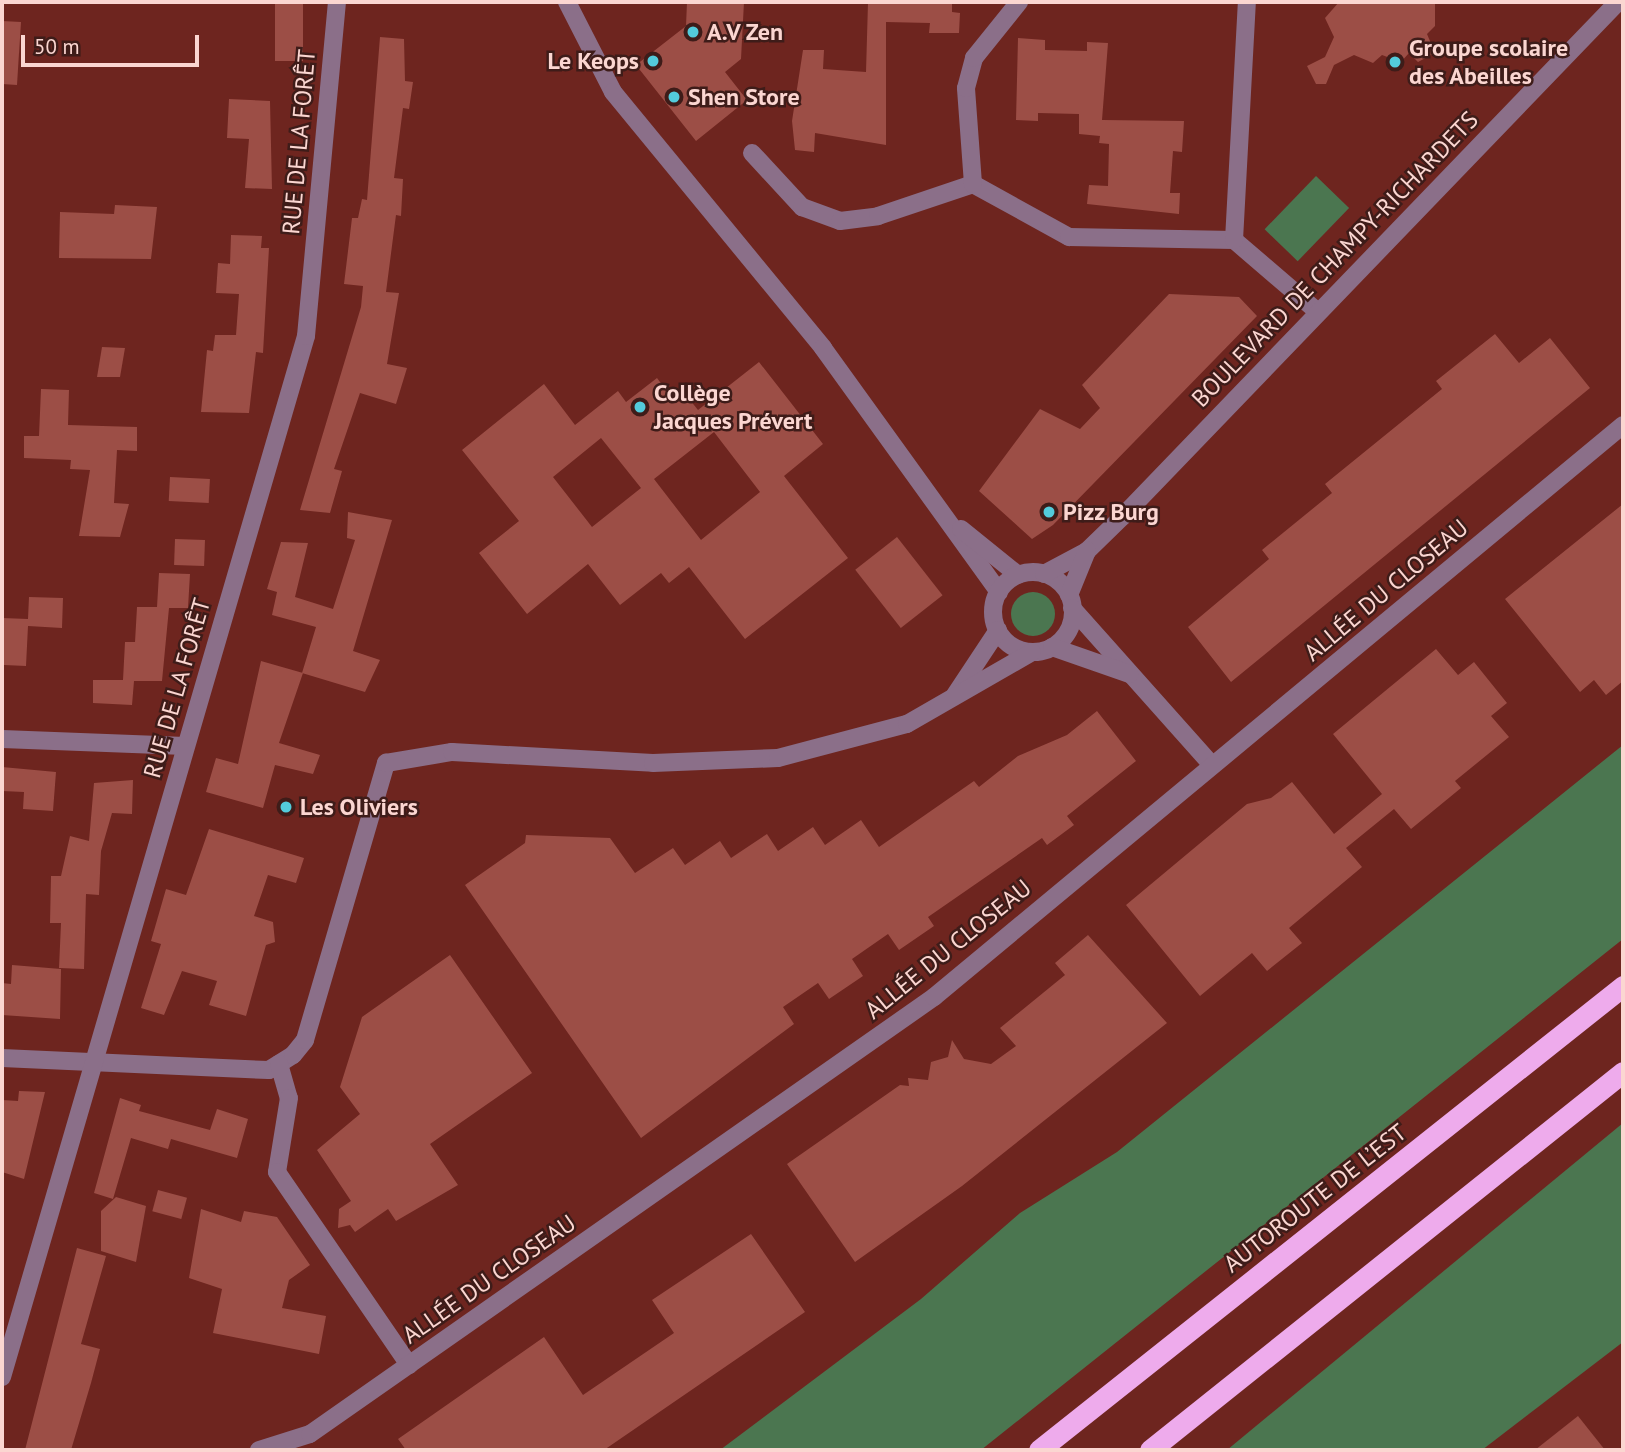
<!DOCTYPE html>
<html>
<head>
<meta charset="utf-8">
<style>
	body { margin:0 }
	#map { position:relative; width:1625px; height:1452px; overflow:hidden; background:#6e251f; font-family:"PT Sans",sans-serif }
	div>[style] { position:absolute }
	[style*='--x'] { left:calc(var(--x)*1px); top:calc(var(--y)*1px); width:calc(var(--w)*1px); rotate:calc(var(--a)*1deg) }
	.green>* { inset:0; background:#4b7650; transform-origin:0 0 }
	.round { border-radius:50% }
	.building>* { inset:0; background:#9c4e46; transform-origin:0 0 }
	.minor>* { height:18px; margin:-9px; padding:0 9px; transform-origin:9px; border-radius:9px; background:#8b6f89 }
	.minor>.ring { margin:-9px; padding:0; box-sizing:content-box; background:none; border:18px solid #8b6f89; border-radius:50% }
	.highway>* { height:21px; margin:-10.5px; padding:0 10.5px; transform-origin:10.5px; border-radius:10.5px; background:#eeabec }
	.dots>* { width:19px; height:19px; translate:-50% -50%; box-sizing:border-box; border:4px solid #3e1c19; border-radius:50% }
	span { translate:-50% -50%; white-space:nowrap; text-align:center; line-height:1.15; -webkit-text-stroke:5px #3e1c19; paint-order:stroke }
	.poi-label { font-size:24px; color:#fbd6d1; font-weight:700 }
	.left { translate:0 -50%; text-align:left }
	.right { translate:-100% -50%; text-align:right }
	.street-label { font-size:24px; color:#fbd6d1 }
	.frame { position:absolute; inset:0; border:4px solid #fbd6d1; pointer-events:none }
	.scale { position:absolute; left:21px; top:35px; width:178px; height:32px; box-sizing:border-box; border:4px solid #fbd6d1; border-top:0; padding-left:9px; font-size:21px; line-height:24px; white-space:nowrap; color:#fbd6d1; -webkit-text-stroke:5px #3e1c19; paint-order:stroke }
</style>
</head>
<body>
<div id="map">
	<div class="green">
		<i style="left:1316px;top:176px;width:46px;height:74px;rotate:44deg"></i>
		<i class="round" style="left:1011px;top:592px;width:44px;height:44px"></i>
		<i style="clip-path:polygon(1623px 745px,1623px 939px,981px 1450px,720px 1450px,921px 1299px,1020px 1213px,1117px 1152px)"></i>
		<i style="clip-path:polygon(1623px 1123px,1623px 1342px,1482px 1450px,1227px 1450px)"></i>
	</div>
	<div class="building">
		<i style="left:275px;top:2px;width:28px;height:59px"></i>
		<i style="clip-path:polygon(687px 2px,744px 2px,741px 59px,725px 72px,747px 100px,696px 141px,636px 65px,686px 26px)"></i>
		<i style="clip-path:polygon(868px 2px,952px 2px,952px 12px,960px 13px,959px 33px,929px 33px,930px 23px,886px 22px,886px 145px,815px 133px,814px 152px,795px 150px,792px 121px,803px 50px,824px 50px,823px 69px,866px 72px)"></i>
		<i style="clip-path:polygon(1339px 2px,1435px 2px,1435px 26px,1427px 34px,1435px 53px,1418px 62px,1409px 53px,1401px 62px,1382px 55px,1373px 63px,1354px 55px,1334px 65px,1326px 84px,1316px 84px,1307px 66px,1325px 57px,1334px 37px,1325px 18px)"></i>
		<i style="clip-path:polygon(2px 21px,21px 22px,17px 85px,2px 84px)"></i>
		<i style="clip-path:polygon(380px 37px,404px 39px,405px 81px,413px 82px,409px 109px,403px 108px,394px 178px,403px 179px,401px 216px,396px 215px,386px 292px,399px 293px,387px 364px,407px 368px,396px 404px,360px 393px,334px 469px,342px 471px,330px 513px,300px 510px,361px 307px,363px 286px,344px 284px,352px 218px,358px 218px,362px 199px,367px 200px)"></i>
		<i style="clip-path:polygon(1018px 38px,1045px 40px,1045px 50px,1087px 51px,1087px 42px,1108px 43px,1102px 120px,1184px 121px,1182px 152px,1173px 151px,1170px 193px,1180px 193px,1179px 214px,1087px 204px,1089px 185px,1108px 186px,1109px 144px,1099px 143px,1100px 136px,1079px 134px,1079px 114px,1038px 113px,1038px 121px,1016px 120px)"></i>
		<i style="clip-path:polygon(229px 99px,270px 101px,272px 189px,245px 188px,249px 139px,227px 138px)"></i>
		<i style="clip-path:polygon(115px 205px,157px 207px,151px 259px,59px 258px,60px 212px,114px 214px)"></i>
		<i style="clip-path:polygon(231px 235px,262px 236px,261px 248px,269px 248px,263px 353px,256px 352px,249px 413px,201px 412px,207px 350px,213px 351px,215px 335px,236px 335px,239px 294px,216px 293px,218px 263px,230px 264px)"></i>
		<i style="clip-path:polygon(1169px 294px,1239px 297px,1257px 316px,1053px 525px,1032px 539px,979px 491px,1040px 409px,1080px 429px,1100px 408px,1082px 385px)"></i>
		<i style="clip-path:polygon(1495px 334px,1519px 363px,1550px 338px,1590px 388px,1231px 682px,1188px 627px,1269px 559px,1262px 550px,1332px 493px,1325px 484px,1442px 389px,1436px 381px)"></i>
		<i style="clip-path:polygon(102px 347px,125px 348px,120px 377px,97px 377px)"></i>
		<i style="clip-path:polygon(evenodd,759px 362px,823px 444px,784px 476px,848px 558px,745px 639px,689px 567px,669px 583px,661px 573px,620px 605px,588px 564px,527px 614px,479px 553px,519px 521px,462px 450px,544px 384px,575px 425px,618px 391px,626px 402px,657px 378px,672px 398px,682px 390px,698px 410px,759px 362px,714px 432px,760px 492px,701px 540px,654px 479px,714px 432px,759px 362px,601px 438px,641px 488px,592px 527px,553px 477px,601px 438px)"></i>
		<i style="clip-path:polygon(41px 389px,69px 390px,68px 425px,137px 427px,137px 451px,117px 450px,114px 503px,129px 504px,120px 537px,79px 536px,90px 470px,70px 469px,71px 460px,24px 458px,24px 436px,39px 436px)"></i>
		<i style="left:170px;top:477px;width:40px;height:24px;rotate:3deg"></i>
		<i style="clip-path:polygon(1623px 504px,1623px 681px,1606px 695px,1594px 680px,1580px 692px,1505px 599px)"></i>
		<i style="clip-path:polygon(348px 512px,392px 520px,353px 651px,380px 660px,365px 692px,302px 673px,316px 627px,272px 615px,277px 592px,267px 589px,281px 542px,308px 543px,295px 597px,333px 609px,355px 540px,347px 538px)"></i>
		<i style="left:897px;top:537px;width:74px;height:53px;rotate:52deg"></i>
		<i style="left:175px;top:539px;width:30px;height:26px;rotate:2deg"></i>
		<i style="clip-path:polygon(159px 573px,190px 574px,188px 608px,169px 608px,162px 681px,134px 681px,132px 705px,93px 703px,93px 680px,123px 680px,125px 642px,135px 642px,137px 607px,157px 607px)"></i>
		<i style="clip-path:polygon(29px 597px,63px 598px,62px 628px,28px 626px,26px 666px,4px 665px,2px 618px,28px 619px)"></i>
		<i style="clip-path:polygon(1436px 649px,1458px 675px,1474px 662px,1507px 703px,1491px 716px,1509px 737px,1455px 781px,1461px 788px,1411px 829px,1394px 809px,1346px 848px,1362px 867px,1289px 928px,1302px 943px,1267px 971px,1252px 953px,1200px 996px,1126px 905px,1247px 804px,1271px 798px,1292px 782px,1334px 834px,1382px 794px,1333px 734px)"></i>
		<i style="clip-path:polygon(261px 661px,303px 673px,279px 743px,320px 755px,313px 774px,275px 765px,263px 808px,206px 792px,216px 758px,238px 764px)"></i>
		<i style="clip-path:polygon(1097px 711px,1136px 761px,1067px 816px,1074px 825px,1047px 845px,1042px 838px,928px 917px,934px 926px,899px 950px,888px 934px,852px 959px,863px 976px,829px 999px,818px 983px,783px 1007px,794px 1024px,641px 1138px,465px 885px,525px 843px,526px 835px,610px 838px,635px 873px,673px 848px,685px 865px,720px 841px,731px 858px,767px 834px,778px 851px,813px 827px,825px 845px,861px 820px,879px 847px,974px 781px,979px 787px,1018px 756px,1067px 735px)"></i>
		<i style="clip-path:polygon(2px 767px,56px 772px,53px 811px,23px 809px,24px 792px,2px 791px)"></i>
		<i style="clip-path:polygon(133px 780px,132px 814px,112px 813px,101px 851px,99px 895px,86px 894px,84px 969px,59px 968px,61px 923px,50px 923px,51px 876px,61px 876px,70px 836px,89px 841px,94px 783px)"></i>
		<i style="clip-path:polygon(209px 829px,304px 858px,296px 883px,268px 875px,254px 916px,273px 922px,275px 942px,266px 945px,246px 1016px,209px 1005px,217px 981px,182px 971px,164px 1015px,141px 1008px,161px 944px,151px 941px,166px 889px,186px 895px)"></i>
		<i style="clip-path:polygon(1088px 935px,1167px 1023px,962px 1186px,855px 1262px,787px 1164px,900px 1085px,909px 1086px,908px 1078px,928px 1080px,931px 1062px,948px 1057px,952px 1040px,964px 1059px,991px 1064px,1016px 1046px,1000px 1028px,1065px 975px,1055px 963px)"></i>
		<i style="clip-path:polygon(450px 955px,532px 1073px,430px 1144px,458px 1185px,396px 1221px,388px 1209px,355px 1232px,350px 1225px,338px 1228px,339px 1209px,351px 1201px,317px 1150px,360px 1114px,340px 1087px,362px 1017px)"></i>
		<i style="clip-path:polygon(12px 965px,61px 969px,60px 1019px,2px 1015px,2px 983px,11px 984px)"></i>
		<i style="clip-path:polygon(19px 1091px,45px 1092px,24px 1179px,2px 1172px,2px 1100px,18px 1101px)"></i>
		<i style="clip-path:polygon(120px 1098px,141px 1105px,139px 1111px,210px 1130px,217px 1109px,248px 1119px,237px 1158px,171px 1139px,168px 1149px,131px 1138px,113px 1199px,94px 1193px)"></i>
		<i style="left:158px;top:1190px;width:30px;height:22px;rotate:15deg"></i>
		<i style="clip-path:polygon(116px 1197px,146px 1206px,136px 1262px,101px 1251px,101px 1211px)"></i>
		<i style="clip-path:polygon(201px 1209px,241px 1222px,244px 1211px,277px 1217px,310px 1265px,289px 1280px,282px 1308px,326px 1316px,319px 1354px,213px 1333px,222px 1289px,189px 1278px)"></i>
		<i style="clip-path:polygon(751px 1234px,805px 1312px,604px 1450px,406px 1450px,398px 1439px,544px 1337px,583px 1395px,674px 1333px,652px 1300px)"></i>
		<i style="clip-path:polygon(77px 1248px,106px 1256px,81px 1344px,100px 1349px,91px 1383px,71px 1450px,25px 1450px)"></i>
		<i style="clip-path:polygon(1578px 1416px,1605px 1450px,1535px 1450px)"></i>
	</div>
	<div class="minor">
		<i style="--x:567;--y:2;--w:101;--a:62.9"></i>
		<i style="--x:613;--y:92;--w:331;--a:50.6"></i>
		<i style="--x:823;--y:348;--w:301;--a:54.2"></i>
		<i style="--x:752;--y:153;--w:74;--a:47.2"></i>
		<i style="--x:802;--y:207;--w:40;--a:20.2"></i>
		<i style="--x:840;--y:221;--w:38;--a:-7"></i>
		<i style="--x:878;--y:216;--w:100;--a:-18.6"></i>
		<i style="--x:973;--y:184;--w:110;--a:28.9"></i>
		<i style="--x:1069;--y:237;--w:165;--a:1"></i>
		<i style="--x:1234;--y:240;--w:111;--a:40.6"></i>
		<i style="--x:973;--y:184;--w:96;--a:-94.2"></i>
		<i style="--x:966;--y:88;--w:31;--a:-75"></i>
		<i style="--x:974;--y:58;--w:72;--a:-51.2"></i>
		<i style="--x:1234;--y:240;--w:238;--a:-86.9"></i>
		<i style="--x:961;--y:529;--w:73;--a:38.9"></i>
		<i class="ring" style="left:993px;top:572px;width:62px;height:62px"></i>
		<i style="--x:1044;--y:574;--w:49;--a:-28.1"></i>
		<i style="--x:1087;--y:551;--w:49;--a:-44.2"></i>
		<i style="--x:1122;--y:517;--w:715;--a:-46.08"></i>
		<i style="--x:1069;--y:595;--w:48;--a:-67.8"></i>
		<i style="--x:1072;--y:608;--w:210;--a:48.3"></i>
		<i style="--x:1052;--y:647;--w:82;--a:19.3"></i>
		<i style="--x:955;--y:695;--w:78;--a:-56.5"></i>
		<i style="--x:2;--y:739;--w:183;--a:2.2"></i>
		<i style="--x:2;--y:1058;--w:267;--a:2.6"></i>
		<i style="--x:269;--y:1070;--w:28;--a:-32"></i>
		<i style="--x:293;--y:1055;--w:19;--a:-51"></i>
		<i style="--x:305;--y:1040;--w:289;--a:-73.7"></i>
		<i style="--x:386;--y:763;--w:67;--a:-9.5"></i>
		<i style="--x:452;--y:752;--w:201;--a:3.1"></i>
		<i style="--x:653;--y:763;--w:125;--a:-2.3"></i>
		<i style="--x:778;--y:758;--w:133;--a:-14.8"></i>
		<i style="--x:907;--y:724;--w:144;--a:-29.9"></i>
		<i style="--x:279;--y:1064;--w:35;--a:74"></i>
		<i style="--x:289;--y:1098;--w:75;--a:99.2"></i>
		<i style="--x:277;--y:1172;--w:234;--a:55.6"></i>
		<i style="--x:2;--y:1377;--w:1084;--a:-73.72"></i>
		<i style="--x:306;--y:336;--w:335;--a:-84.7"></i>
		<i style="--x:259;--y:1450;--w:53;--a:-17.4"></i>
		<i style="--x:310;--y:1434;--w:762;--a:-35"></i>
		<i style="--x:934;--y:997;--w:895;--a:-39.7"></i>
	</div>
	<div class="highway">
		<i style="--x:1039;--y:1450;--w:746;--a:-38.47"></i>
		<i style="--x:1150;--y:1450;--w:605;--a:-38.63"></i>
	</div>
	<div class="dots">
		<i style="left:693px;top:32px;background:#53cbdb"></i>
		<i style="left:653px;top:61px;background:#53cbdb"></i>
		<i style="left:1395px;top:62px;background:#53cbdb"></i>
		<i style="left:674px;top:97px;background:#53cbdb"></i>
		<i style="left:640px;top:407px;background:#53cbdb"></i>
		<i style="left:1049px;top:512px;background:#53cbdb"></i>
		<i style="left:286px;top:807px;background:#53cbdb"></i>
	</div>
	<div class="poi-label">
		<span class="left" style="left:707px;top:32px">A.V Zen</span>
		<span class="left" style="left:1409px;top:62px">Groupe scolaire<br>des Abeilles</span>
		<span class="right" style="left:639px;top:61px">Le Keops</span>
		<span class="left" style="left:688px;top:97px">Shen Store</span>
		<span class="left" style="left:654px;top:407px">Collège<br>Jacques Prévert</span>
		<span class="left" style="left:1063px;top:512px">Pizz Burg</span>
		<span class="left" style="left:300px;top:807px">Les Oliviers</span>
	</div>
	<div class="street-label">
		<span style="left:299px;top:142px;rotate:-85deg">RUE DE LA FORÊT</span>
		<span style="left:1335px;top:259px;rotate:-46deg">BOULEVARD DE CHAMPY-RICHARDETS</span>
		<span style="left:1386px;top:590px;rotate:-40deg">ALLÉE DU CLOSEAU</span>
		<span style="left:177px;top:688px;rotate:-74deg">RUE DE LA FORÊT</span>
		<span style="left:948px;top:949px;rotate:-39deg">ALLÉE DU CLOSEAU</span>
		<span style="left:1315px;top:1198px;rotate:-38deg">AUTOROUTE DE L’EST</span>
		<span style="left:489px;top:1279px;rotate:-35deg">ALLÉE DU CLOSEAU</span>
	</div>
	<div class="frame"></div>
	<div class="scale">50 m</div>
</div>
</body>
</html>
